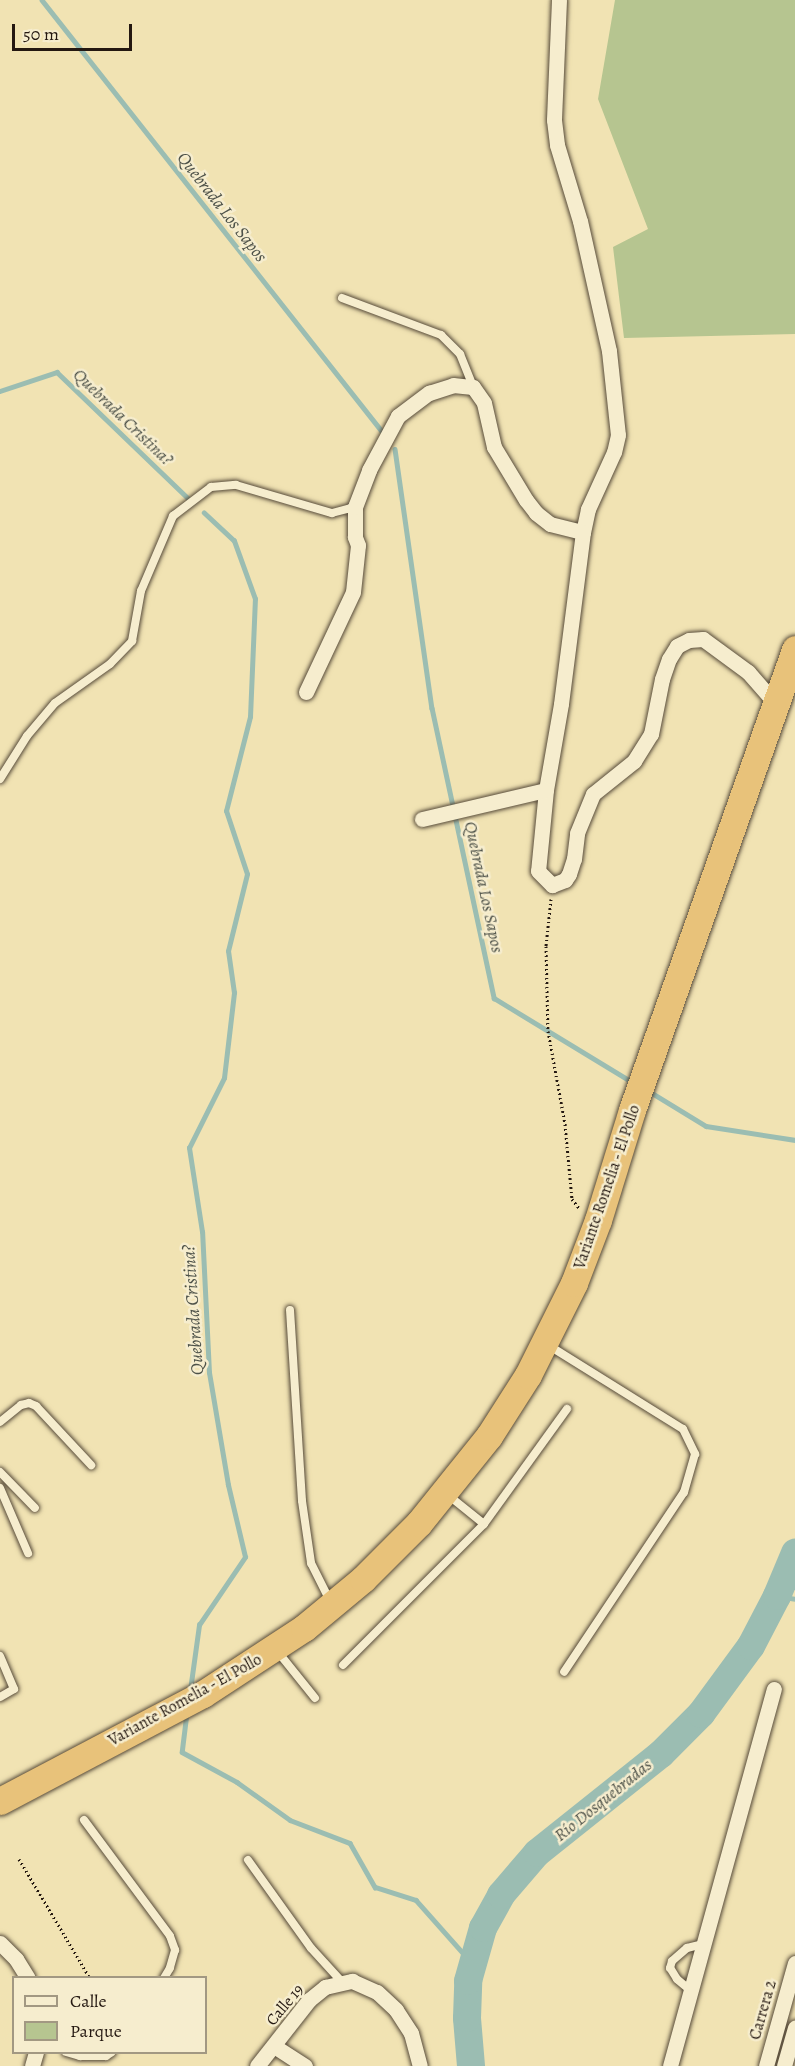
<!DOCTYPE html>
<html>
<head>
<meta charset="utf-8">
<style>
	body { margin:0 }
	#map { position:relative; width:795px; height:2066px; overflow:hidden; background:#f1e3b3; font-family:Alegreya,serif }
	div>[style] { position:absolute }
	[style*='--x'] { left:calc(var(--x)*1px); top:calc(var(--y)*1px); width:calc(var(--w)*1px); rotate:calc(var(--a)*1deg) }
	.green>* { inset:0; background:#b6c590 }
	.stream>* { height:4.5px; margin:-2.25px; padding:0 2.25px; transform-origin:2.25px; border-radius:2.25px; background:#9bbdb2 }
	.river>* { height:28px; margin:-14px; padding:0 14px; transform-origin:14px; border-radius:14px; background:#9bbdb2 }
	.path>* { height:3px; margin-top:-1.5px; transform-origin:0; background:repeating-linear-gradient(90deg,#241811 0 1.5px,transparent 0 4.5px) }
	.roads { filter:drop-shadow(0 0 2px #574b3a) drop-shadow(0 0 2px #574b3a) }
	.lane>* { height:8px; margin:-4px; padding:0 4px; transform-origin:4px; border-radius:4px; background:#f6edce }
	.street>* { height:15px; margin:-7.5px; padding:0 7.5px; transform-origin:7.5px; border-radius:7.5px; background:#f6edce }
	.highway>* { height:27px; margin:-13.5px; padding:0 13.5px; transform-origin:13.5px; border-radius:13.5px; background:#e8c27a }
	span { translate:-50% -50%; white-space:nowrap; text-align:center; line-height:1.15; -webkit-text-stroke:5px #f6edce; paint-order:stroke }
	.street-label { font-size:16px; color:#241811 }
	.water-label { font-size:18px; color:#4e5249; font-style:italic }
	.legend { position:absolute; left:12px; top:1976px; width:195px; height:78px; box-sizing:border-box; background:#f6edce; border:2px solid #a29882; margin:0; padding:8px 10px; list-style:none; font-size:18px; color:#241811 }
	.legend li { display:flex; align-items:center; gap:12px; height:30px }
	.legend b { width:30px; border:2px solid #a29882 }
	.scale { position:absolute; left:12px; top:24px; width:120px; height:27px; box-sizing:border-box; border:3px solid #241811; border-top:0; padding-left:8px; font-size:18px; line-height:21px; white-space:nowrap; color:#241811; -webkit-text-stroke:4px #f6edce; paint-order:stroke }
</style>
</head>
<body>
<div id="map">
	<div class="green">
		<i style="clip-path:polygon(615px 0,795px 0,795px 334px,624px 338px,613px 247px,648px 229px,598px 99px)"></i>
	</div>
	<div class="stream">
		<i style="--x:42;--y:0;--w:548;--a:51.75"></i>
		<i style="--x:0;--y:391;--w:60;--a:-18.4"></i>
		<i style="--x:57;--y:372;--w:182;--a:43.9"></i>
		<i style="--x:395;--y:449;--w:262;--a:81.9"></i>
		<i style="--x:432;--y:708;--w:297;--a:77.9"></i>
		<i style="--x:494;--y:998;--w:162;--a:31.3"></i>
		<i style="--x:647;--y:1090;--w:69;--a:31.4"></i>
		<i style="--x:706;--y:1126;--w:90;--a:8.9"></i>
		<i style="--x:777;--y:1596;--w:18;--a:9"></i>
		<i style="--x:190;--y:1690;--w:66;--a:-82.1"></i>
		<i style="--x:199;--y:1625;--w:82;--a:-55.9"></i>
		<i style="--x:245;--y:1557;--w:74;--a:-103.3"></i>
		<i style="--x:228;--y:1485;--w:114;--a:-99.6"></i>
		<i style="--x:209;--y:1373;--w:141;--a:-92.8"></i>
		<i style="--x:202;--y:1232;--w:85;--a:-98.8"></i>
		<i style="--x:189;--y:1148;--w:78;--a:-63.4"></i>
		<i style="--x:224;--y:1078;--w:86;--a:-83.3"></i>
		<i style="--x:234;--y:993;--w:42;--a:-98.1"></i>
		<i style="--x:228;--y:951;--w:79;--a:-76.1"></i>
		<i style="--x:247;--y:874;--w:66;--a:-108.4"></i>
		<i style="--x:226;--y:811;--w:97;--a:-75.7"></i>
		<i style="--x:250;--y:717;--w:118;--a:-87.6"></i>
		<i style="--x:255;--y:599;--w:62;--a:-109.9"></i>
		<i style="--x:234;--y:541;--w:41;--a:-137"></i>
		<i style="--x:187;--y:1713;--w:39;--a:97"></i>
		<i style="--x:182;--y:1752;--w:63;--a:28.6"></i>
		<i style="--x:237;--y:1782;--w:65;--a:35.6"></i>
		<i style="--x:290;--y:1820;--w:64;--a:21"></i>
		<i style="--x:350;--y:1843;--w:51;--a:60.4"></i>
		<i style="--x:375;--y:1887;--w:43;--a:17.6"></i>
		<i style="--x:416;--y:1900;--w:84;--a:48.4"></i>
	</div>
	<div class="river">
		<i style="--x:471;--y:2066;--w:48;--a:-94.8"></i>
		<i style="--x:467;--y:2018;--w:37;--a:-88"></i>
		<i style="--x:468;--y:1981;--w:55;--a:-74.2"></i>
		<i style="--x:483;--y:1928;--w:38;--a:-61"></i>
		<i style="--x:501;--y:1895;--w:55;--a:-49.4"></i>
		<i style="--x:537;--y:1853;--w:159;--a:-38.6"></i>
		<i style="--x:661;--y:1754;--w:57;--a:-45"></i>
		<i style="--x:701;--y:1714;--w:84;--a:-53.7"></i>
		<i style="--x:751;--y:1646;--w:56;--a:-62.5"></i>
		<i style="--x:777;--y:1596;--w:47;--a:-67.3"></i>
	</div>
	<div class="path">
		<i style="--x:551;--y:899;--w:47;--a:96.1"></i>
		<i style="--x:546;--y:946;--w:85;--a:88.7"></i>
		<i style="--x:548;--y:1031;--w:95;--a:79.6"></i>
		<i style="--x:565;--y:1124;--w:75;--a:84.7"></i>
		<i style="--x:572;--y:1199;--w:11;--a:52"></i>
		<i style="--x:19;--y:1859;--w:139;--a:59.2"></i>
	</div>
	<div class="roads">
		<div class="lane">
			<i style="--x:342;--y:298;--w:106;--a:20.5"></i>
			<i style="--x:441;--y:335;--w:27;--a:45"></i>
			<i style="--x:460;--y:354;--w:35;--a:68"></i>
			<i style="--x:0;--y:779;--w:51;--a:-57.9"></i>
			<i style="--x:27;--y:736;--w:43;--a:-49.7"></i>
			<i style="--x:55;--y:703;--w:67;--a:-35.3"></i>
			<i style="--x:110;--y:664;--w:32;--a:-46"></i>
			<i style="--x:132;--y:641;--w:51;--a:-79.8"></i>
			<i style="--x:141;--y:591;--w:82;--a:-66.9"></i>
			<i style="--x:173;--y:516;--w:48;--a:-37.3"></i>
			<i style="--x:211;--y:487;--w:25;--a:-5"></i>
			<i style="--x:236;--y:485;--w:100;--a:16.3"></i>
			<i style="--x:332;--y:513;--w:24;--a:-15"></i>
			<i style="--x:290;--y:1310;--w:191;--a:86.4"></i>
			<i style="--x:302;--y:1501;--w:63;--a:81.7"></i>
			<i style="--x:311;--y:1563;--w:42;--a:63.4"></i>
			<i style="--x:548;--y:1345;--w:159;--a:31.9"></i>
			<i style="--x:683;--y:1429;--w:28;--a:64"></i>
			<i style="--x:695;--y:1454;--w:40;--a:106"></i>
			<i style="--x:684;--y:1492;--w:216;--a:123.7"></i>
			<i style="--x:0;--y:1422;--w:27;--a:-39"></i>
			<i style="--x:21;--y:1405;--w:8;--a:-14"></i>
			<i style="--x:29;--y:1403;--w:8;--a:23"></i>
			<i style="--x:36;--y:1406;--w:81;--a:47"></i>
			<i style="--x:0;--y:1472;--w:50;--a:45.8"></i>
			<i style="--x:0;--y:1488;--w:71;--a:66.7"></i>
			<i style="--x:448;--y:1495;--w:46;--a:38.9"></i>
			<i style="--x:278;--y:1652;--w:59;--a:51.2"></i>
			<i style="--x:0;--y:1656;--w:36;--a:67"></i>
			<i style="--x:14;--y:1689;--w:16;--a:150"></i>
			<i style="--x:343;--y:1665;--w:199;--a:-45"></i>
			<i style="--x:484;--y:1524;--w:142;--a:-54.2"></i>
			<i style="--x:84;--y:1820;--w:144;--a:53.4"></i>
			<i style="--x:170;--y:1936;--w:15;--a:70"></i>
			<i style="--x:175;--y:1950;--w:19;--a:106"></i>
			<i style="--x:170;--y:1968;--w:12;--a:121"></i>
			<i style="--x:248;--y:1860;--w:108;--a:54.4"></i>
			<i style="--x:311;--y:1948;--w:46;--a:47.6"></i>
			<i style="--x:690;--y:1990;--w:17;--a:-140"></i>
			<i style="--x:677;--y:1979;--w:13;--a:-122"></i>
			<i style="--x:670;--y:1968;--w:7;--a:-74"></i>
			<i style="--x:672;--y:1961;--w:20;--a:-41"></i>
			<i style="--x:687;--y:1948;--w:16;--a:-14"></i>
			<i style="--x:66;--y:2052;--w:15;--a:16"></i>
			<i style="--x:80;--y:2056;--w:26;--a:0"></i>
			<i style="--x:106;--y:2056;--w:7;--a:-34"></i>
		</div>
		<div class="street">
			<i style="--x:559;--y:0;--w:120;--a:92.4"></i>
			<i style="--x:554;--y:120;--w:25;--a:83"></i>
			<i style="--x:557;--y:145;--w:79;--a:73.2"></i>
			<i style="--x:580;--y:221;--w:133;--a:77.4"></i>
			<i style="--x:609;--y:351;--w:84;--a:83.9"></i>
			<i style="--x:618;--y:435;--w:17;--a:103"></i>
			<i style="--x:614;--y:452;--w:63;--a:114.5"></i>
			<i style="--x:588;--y:509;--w:24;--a:102"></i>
			<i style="--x:583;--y:532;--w:173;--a:97.3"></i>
			<i style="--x:561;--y:704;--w:87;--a:99.9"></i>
			<i style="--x:546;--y:790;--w:81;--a:95.6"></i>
			<i style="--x:538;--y:871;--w:20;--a:45"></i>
			<i style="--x:552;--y:885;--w:14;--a:-21"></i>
			<i style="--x:565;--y:880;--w:7;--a:-56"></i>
			<i style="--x:569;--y:874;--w:16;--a:-72"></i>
			<i style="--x:574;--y:859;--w:26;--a:-83"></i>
			<i style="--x:577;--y:833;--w:42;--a:-67.7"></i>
			<i style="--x:593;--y:794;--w:53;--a:-38.8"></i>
			<i style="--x:634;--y:761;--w:32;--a:-58"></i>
			<i style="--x:651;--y:734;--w:56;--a:-78.7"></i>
			<i style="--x:662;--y:679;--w:21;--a:-71"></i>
			<i style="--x:669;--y:659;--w:15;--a:-58"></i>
			<i style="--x:677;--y:646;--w:13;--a:-27"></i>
			<i style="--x:689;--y:640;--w:14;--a:-4"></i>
			<i style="--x:703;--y:639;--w:56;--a:36.3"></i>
			<i style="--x:748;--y:672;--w:43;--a:48.8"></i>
			<i style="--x:306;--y:692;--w:110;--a:-64.8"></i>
			<i style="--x:353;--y:592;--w:47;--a:-83.9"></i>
			<i style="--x:358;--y:545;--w:9;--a:-111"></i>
			<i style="--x:355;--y:537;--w:30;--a:-90"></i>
			<i style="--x:355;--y:507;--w:40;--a:-69"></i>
			<i style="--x:369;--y:470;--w:61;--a:-61.8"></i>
			<i style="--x:398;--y:416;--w:39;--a:-37"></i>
			<i style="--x:429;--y:393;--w:25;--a:-18"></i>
			<i style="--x:453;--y:385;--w:20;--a:6"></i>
			<i style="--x:473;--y:387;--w:19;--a:55"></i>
			<i style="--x:484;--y:403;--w:45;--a:77.2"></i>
			<i style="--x:494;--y:447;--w:62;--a:58.9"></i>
			<i style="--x:526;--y:500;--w:16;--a:52"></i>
			<i style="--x:536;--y:513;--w:18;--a:38"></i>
			<i style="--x:550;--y:524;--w:34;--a:14"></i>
			<i style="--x:422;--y:819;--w:127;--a:-13.2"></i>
			<i style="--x:0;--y:1943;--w:23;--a:45"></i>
			<i style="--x:16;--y:1959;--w:22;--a:58"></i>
			<i style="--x:274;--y:2046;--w:37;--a:33"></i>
			<i style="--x:32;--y:2066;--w:15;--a:-74"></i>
			<i style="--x:257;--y:2066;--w:84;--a:-51.8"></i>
			<i style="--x:309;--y:2000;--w:21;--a:-39"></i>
			<i style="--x:325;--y:1987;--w:28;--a:-13"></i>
			<i style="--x:352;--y:1981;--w:27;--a:24"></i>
			<i style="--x:377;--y:1992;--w:26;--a:43"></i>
			<i style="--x:396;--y:2010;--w:27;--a:57"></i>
			<i style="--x:411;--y:2033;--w:34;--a:75"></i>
			<i style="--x:670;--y:2066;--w:391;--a:-74.6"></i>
			<i style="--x:766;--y:2066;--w:107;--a:-74.3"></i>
			<i style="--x:784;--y:2066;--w:40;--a:-74"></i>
		</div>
		<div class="highway">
			<i style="--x:0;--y:1801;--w:229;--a:-27.8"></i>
			<i style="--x:203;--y:1694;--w:121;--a:-33.2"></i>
			<i style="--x:304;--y:1628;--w:77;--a:-39.7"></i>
			<i style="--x:363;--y:1579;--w:79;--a:-45"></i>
			<i style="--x:419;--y:1523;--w:112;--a:-51.2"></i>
			<i style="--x:489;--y:1436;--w:72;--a:-57.4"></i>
			<i style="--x:528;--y:1375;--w:103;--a:-63.4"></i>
			<i style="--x:574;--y:1283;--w:67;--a:-69.1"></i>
			<i style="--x:598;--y:1220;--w:115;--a:-72.8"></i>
			<i style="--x:632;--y:1110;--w:489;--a:-70.5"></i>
		</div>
	</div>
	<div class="street-label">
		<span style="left:607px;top:1187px;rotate:-71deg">Variante Romelia - El Pollo</span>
		<span style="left:185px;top:1700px;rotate:-29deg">Variante Romelia - El Pollo</span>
		<span style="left:285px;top:2005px;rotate:-50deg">Calle 19</span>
		<span style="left:763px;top:2010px;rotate:-74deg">Carrera 2</span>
	</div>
	<div class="water-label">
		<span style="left:222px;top:207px;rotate:52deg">Quebrada Los Sapos</span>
		<span style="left:123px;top:417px;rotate:44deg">Quebrada Cristina?</span>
		<span style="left:484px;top:887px;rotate:78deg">Quebrada Los Sapos</span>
		<span style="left:193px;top:1310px;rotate:-94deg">Quebrada Cristina?</span>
		<span style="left:603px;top:1800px;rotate:-39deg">Río Dosquebradas</span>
	</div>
	<ul class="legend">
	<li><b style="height:8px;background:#f6edce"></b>Calle</li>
	<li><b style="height:16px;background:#b6c590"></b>Parque</li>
	</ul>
	<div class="scale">50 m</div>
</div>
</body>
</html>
